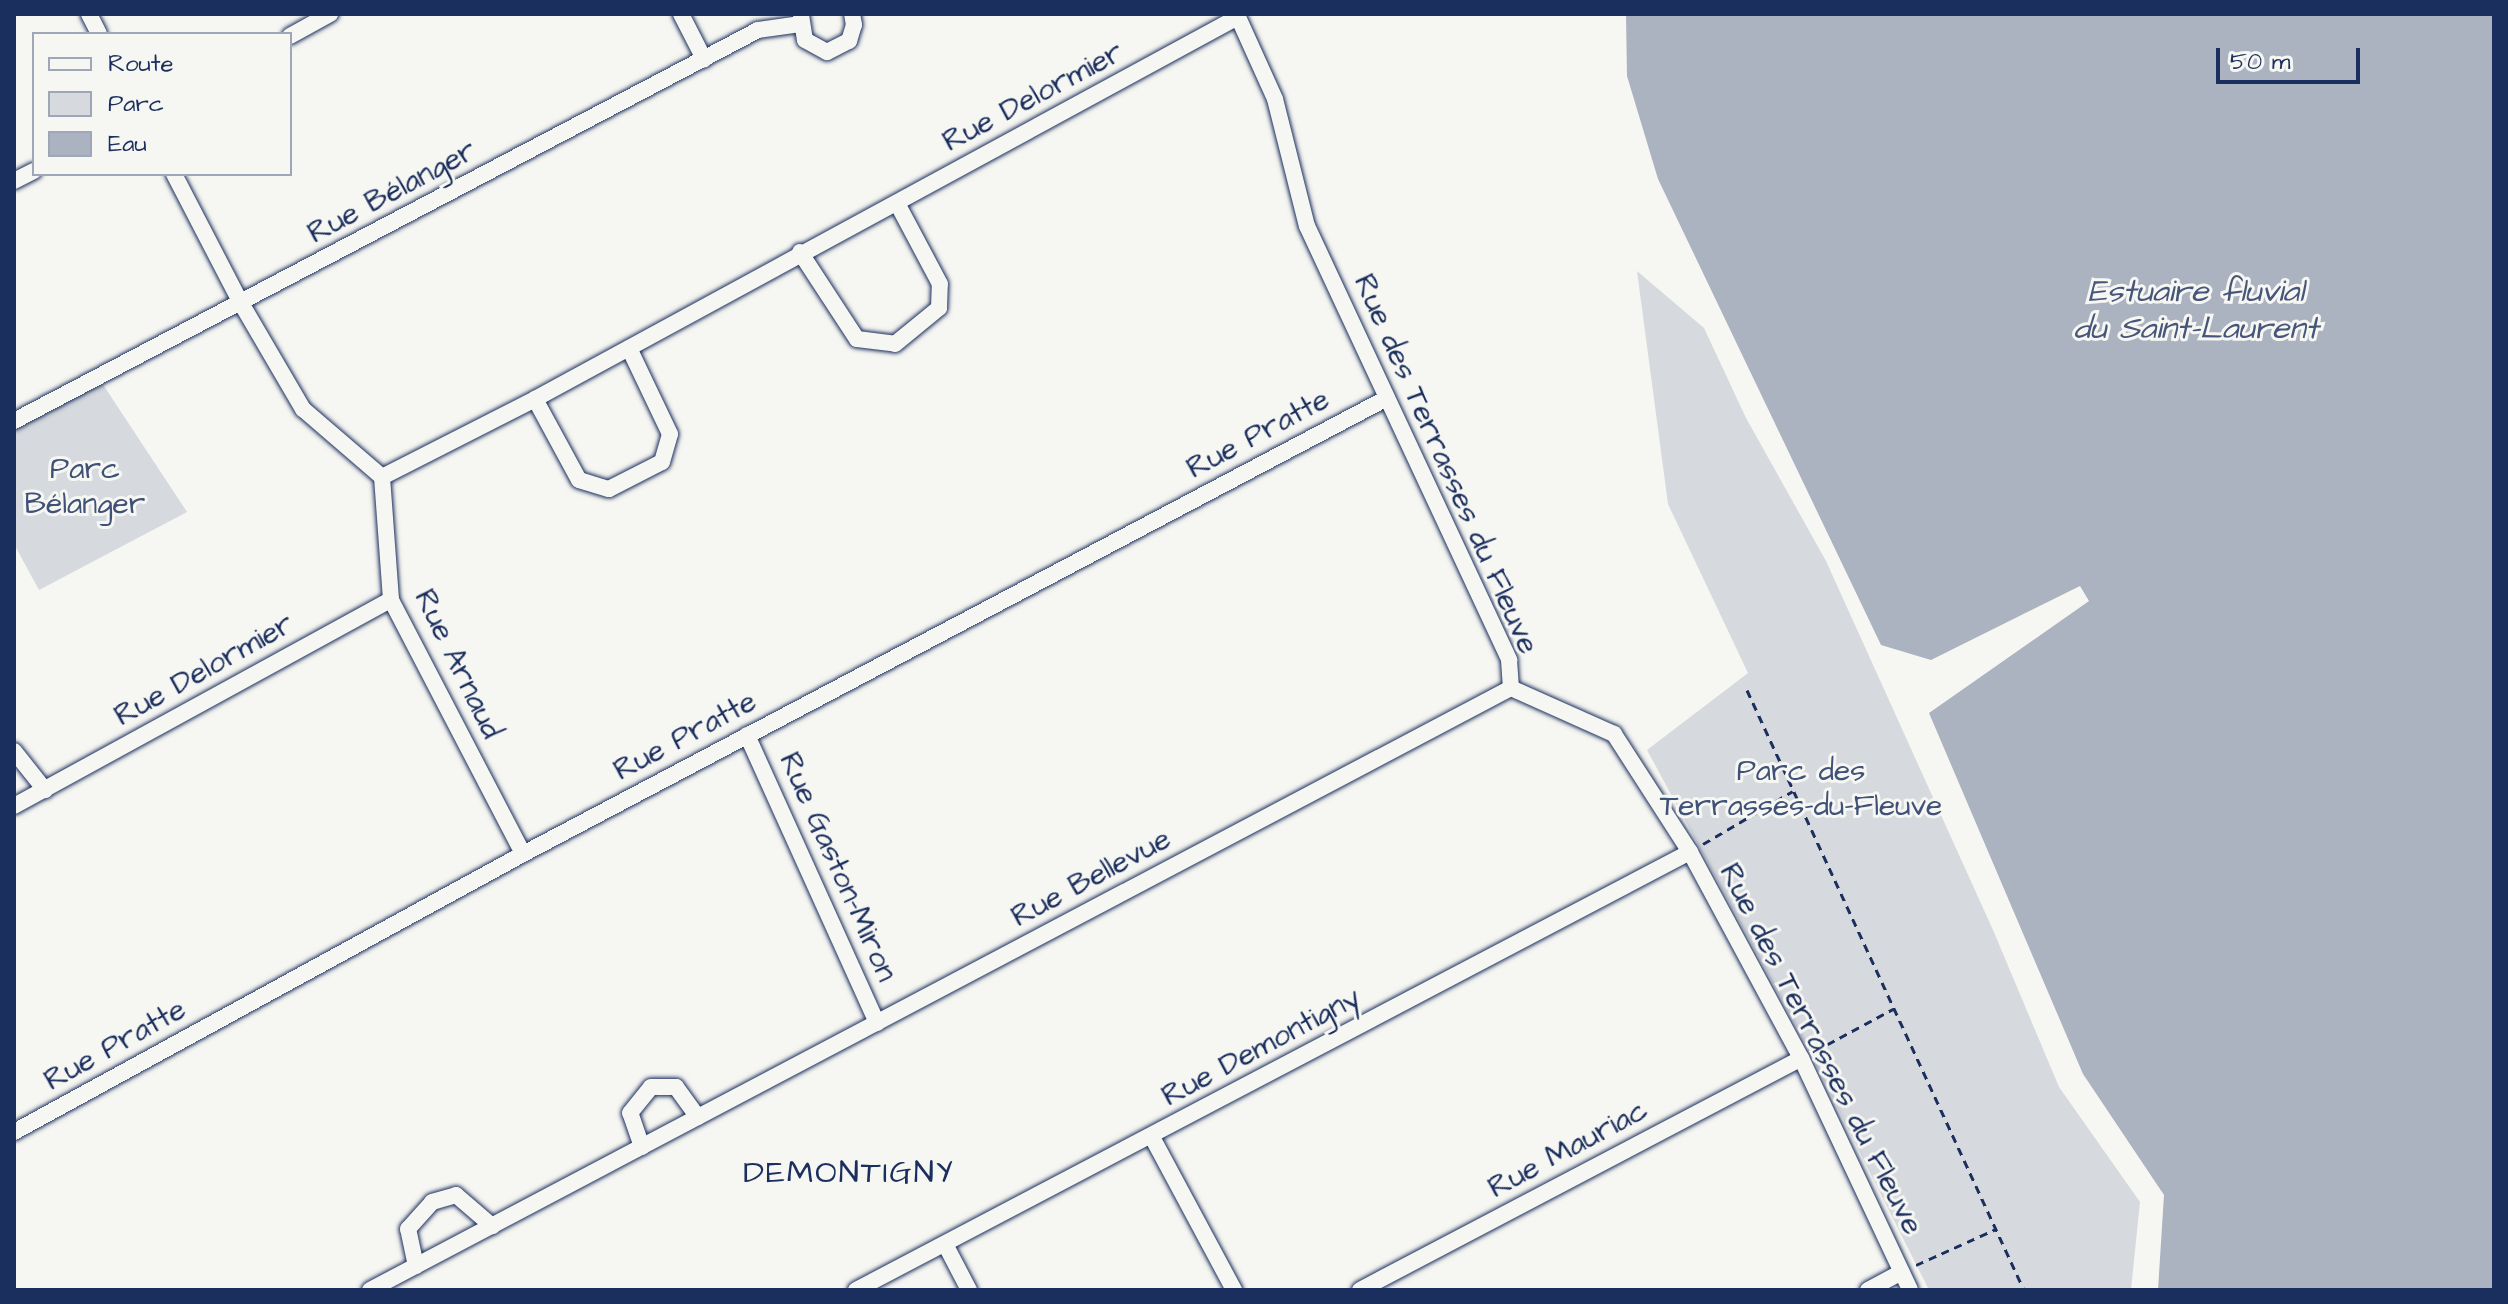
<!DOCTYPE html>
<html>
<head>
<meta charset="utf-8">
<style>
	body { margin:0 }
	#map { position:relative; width:2508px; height:1304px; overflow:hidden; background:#f6f6f2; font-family:"Architects Daughter",sans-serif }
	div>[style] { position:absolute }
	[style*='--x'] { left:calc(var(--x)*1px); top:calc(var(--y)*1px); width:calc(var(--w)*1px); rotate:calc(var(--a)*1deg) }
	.green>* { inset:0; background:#d6d9dd }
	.water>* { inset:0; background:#abb2c0 }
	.path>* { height:3px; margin-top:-1.5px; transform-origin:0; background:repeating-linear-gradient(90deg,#1b2f5e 0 8px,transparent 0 14px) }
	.roads { filter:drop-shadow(0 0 2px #1b2f5e) drop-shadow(0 0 2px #1b2f5e) }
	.street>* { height:16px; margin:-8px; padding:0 8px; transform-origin:8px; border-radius:8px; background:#f6f6f2 }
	span { translate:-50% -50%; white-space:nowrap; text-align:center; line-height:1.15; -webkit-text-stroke:6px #f6f6f2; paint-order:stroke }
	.street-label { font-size:30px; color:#1b2f5e }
	.park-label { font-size:30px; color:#405177 }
	.water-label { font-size:32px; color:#46567b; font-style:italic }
	.neighbourhood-label { font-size:32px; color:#1b2f5e; letter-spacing:2px }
	.frame { position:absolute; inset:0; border:16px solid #1b2f5e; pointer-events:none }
	.legend { position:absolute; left:32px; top:32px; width:260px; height:144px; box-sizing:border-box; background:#f6f6f2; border:2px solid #9ea6b7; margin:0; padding:10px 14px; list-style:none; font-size:24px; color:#1b2f5e }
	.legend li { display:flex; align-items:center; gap:16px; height:40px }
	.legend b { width:40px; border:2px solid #9ea6b7 }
	.scale { position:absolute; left:2216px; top:48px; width:144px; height:36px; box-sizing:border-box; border:4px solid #1b2f5e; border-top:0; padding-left:10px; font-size:24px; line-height:28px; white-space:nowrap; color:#1b2f5e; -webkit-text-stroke:6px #f6f6f2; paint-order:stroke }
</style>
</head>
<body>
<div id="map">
	<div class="green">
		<i style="clip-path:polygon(1637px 271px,1704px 328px,1746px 418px,1826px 561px,1993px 930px,2059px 1087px,2140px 1202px,2131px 1290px,1929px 1290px,1800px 1033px,1647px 750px,1748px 673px,1668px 504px)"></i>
		<i style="clip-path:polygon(98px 377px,187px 512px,39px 590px,14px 544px,14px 423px)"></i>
	</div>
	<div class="water">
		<i style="clip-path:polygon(1626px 14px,2494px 14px,2494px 1290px,2158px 1290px,2164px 1195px,2083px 1074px,1929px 713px,2089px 601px,2080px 586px,1931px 660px,1881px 645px,1658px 179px,1627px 76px)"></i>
	</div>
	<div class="path">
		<i style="--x:1747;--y:690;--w:661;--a:65.22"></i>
		<i style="--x:1703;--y:844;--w:104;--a:-30.5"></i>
		<i style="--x:1815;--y:1051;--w:89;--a:-28.3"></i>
		<i style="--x:1916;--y:1265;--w:88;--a:-24.2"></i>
	</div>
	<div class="roads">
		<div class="street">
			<i style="--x:89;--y:14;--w:22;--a:63"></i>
			<i style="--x:681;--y:14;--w:51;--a:62.9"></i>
			<i style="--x:801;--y:15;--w:25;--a:81"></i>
			<i style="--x:805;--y:40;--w:25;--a:29"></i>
			<i style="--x:827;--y:52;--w:25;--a:-27"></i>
			<i style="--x:849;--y:41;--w:17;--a:-73"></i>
			<i style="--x:854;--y:25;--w:11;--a:-100"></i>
			<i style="--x:290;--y:36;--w:46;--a:-28.8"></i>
			<i style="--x:174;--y:174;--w:145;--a:62.6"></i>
			<i style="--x:241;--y:303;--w:123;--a:59.7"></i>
			<i style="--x:303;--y:409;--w:104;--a:40.7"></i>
			<i style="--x:382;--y:477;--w:123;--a:85.8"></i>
			<i style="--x:391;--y:600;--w:286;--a:62.5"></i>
			<i style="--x:14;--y:181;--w:22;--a:-27"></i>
			<i style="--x:800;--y:252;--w:104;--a:56.8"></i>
			<i style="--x:857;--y:339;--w:38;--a:7"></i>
			<i style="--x:895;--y:344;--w:57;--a:-39.3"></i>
			<i style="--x:939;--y:308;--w:24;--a:-88"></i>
			<i style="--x:940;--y:284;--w:92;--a:-118"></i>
			<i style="--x:535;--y:399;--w:92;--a:61.5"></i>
			<i style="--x:579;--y:480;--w:31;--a:17"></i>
			<i style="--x:609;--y:489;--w:59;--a:-27"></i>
			<i style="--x:662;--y:462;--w:29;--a:-74"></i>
			<i style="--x:670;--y:434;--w:95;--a:-115.5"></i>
			<i style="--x:14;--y:421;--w:840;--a:-27.72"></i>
			<i style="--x:758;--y:30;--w:42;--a:-8.1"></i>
			<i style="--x:382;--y:477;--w:172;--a:-27"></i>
			<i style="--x:535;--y:399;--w:800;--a:-28.52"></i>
			<i style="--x:1238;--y:17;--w:90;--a:65.7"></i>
			<i style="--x:1275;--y:99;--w:131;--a:75.9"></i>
			<i style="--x:1307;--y:226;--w:479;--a:65"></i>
			<i style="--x:1509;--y:660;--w:28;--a:86"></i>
			<i style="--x:1511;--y:688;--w:113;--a:24.1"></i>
			<i style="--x:1614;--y:734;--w:140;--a:57.2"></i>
			<i style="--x:1690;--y:852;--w:234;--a:61.7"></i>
			<i style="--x:1801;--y:1058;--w:256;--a:64.8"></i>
			<i style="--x:747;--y:735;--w:316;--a:65.7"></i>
			<i style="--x:14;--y:751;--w:50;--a:51.5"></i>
			<i style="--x:14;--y:806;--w:430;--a:-28.7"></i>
			<i style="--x:14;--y:1132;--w:580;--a:-28.64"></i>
			<i style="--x:523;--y:854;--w:977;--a:-27.82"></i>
			<i style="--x:1152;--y:1137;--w:174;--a:61.8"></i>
			<i style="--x:642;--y:1147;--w:36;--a:-109"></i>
			<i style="--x:630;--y:1113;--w:33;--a:-51"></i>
			<i style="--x:651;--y:1087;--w:25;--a:0"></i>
			<i style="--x:676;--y:1087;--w:37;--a:54"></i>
			<i style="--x:945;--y:1244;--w:52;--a:62.4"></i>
			<i style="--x:416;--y:1266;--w:38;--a:-102"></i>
			<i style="--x:408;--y:1229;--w:36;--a:-48"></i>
			<i style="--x:432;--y:1202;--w:25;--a:-16"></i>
			<i style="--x:456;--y:1195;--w:48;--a:40.7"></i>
			<i style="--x:370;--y:1290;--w:1290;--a:-27.82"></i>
			<i style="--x:856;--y:1290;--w:942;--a:-27.71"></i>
			<i style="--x:1360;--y:1290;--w:498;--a:-27.7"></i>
			<i style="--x:1868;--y:1290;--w:38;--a:-28"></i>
		</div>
	</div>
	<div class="street-label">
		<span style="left:1033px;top:97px;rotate:-28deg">Rue Delormier</span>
		<span style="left:392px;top:192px;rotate:-28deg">Rue Bélanger</span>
		<span style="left:1258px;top:434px;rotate:-28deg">Rue Pratte</span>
		<span style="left:1446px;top:464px;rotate:66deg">Rue des Terrasses du Fleuve</span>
		<span style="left:458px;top:664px;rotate:64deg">Rue Arnaud</span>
		<span style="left:204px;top:670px;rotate:-29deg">Rue Delormier</span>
		<span style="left:685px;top:736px;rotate:-28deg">Rue Pratte</span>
		<span style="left:838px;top:867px;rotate:66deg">Rue Gaston-Miron</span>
		<span style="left:1091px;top:878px;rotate:-28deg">Rue Bellevue</span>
		<span style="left:115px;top:1045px;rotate:-29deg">Rue Pratte</span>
		<span style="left:1261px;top:1047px;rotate:-28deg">Rue Demontigny</span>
		<span style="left:1821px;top:1049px;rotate:63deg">Rue des Terrasses du Fleuve</span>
		<span style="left:1568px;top:1149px;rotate:-28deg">Rue Mauriac</span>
	</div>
	<div class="park-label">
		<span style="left:85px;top:486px">Parc<br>Bélanger</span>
		<span style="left:1801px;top:788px">Parc des<br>Terrasses-du-Fleuve</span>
	</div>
	<div class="water-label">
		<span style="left:2196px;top:311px">Estuaire fluvial<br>du Saint-Laurent</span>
	</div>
	<div class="neighbourhood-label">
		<span style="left:849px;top:1173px">DEMONTIGNY</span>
	</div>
	<div class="frame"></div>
	<ul class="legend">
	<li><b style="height:10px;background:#f6f6f2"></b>Route</li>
	<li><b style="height:22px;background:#d6d9dd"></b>Parc</li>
	<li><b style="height:22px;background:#abb2c0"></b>Eau</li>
	</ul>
	<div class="scale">50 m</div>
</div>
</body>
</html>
